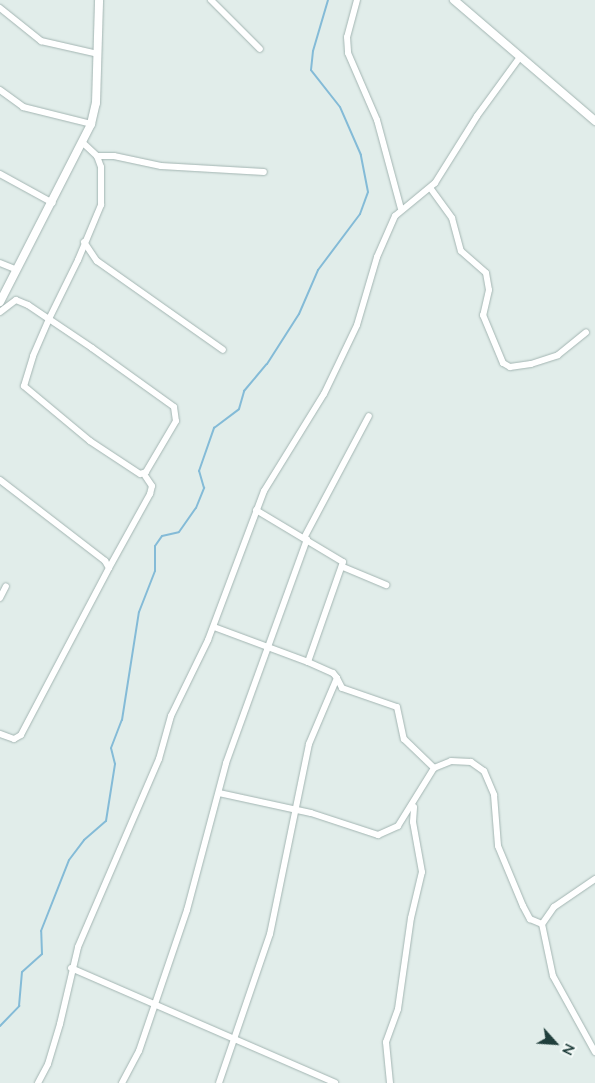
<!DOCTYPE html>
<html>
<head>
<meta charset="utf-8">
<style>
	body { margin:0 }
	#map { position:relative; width:595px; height:1083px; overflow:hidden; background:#e1edea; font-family:Lato,sans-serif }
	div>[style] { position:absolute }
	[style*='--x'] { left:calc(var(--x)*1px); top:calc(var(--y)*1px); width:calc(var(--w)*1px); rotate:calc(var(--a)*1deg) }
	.stream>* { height:2px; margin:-1px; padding:0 1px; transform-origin:1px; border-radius:1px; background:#84bbd7 }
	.roads { filter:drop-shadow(0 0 1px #a3b5b2) drop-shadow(0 0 1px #a3b5b2) }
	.minor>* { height:6px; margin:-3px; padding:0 3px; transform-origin:3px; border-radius:3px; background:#fff }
	.tertiary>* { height:8px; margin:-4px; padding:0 4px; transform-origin:4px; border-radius:4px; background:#fff }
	span { translate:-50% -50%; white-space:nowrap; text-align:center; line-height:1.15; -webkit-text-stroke:4px #f2f9f7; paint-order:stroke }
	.north { position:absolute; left:530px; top:1018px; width:50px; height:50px; -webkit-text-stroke:4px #f2f9f7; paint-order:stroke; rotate:116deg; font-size:14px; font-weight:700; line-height:20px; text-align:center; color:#203f3c }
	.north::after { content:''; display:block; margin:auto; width:18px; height:22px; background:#203f3c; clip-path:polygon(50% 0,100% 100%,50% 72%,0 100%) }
</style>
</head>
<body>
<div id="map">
	<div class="stream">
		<i style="--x:0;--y:1026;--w:28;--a:-46"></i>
		<i style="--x:19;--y:1006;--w:34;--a:-85"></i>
		<i style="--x:22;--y:972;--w:27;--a:-42"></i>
		<i style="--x:42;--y:954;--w:23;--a:-92"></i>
		<i style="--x:41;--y:931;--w:76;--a:-68.5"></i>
		<i style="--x:69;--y:860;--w:25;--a:-53"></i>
		<i style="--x:84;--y:840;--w:29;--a:-41"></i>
		<i style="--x:106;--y:821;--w:58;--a:-81"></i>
		<i style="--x:115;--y:764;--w:16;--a:-104"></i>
		<i style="--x:111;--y:748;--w:30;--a:-69"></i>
		<i style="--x:122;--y:720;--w:109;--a:-81.1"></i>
		<i style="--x:139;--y:612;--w:44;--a:-68.7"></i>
		<i style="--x:155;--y:571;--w:25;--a:-90"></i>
		<i style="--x:155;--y:546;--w:12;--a:-55"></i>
		<i style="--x:162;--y:536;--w:17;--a:-13"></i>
		<i style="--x:179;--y:532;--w:29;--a:-55"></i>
		<i style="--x:196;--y:508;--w:22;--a:-68"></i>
		<i style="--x:204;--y:488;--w:18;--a:-106"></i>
		<i style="--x:199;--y:471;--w:46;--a:-70.8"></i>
		<i style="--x:214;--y:428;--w:31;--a:-37"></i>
		<i style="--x:239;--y:409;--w:19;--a:-74"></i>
		<i style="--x:244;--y:391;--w:35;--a:-50"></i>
		<i style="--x:267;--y:364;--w:59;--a:-57.4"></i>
		<i style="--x:299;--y:314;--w:48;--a:-66.6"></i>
		<i style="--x:318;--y:270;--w:70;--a:-53.1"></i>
		<i style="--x:360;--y:214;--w:23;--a:-70"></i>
		<i style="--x:368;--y:192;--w:38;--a:-101"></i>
		<i style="--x:361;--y:155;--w:52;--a:-113.6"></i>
		<i style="--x:340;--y:107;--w:47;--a:-128.1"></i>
		<i style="--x:311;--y:70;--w:19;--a:-84"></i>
		<i style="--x:313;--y:51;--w:53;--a:-73.6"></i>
	</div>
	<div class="roads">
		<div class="minor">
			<i style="--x:211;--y:0;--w:69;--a:45"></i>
			<i style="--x:357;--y:0;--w:38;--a:105"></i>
			<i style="--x:347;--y:37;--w:16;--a:86"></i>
			<i style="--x:348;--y:53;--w:73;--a:66.6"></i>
			<i style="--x:377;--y:120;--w:92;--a:74.9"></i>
			<i style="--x:0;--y:8;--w:53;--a:38.8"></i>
			<i style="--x:41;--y:41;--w:58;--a:12.8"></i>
			<i style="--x:0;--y:90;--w:29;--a:36"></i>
			<i style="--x:23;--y:107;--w:70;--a:14"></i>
			<i style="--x:97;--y:156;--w:17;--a:0"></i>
			<i style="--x:114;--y:156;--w:48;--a:12"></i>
			<i style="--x:161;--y:166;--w:103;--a:3.3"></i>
			<i style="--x:0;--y:174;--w:60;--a:28.7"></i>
			<i style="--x:431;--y:189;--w:36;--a:54"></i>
			<i style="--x:452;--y:218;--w:34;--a:75"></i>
			<i style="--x:461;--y:251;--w:33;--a:41"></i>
			<i style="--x:486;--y:273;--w:17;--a:80"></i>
			<i style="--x:489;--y:290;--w:26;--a:103"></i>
			<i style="--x:483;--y:315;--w:52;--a:67.4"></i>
			<i style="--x:503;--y:363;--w:8;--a:30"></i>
			<i style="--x:510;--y:367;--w:21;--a:-8"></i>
			<i style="--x:531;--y:364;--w:28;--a:-18"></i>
			<i style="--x:558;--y:355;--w:36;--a:-39"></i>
			<i style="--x:84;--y:242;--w:23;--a:56"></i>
			<i style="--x:97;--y:261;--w:154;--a:35.2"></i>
			<i style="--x:0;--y:263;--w:18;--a:22"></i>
			<i style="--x:0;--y:312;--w:20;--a:-37"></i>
			<i style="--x:16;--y:300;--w:13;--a:23"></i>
			<i style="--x:28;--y:305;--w:25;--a:34"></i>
			<i style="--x:49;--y:319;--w:52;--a:34"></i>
			<i style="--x:92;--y:348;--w:101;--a:35.7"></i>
			<i style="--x:174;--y:407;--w:14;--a:82"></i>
			<i style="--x:176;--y:421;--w:59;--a:120.5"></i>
			<i style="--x:146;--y:472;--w:6;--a:162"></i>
			<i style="--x:140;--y:474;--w:60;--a:-146.6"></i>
			<i style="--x:90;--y:441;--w:86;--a:-140.2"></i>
			<i style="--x:24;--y:386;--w:31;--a:-73"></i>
			<i style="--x:33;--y:356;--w:40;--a:-66.6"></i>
			<i style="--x:49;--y:319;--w:66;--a:-63.8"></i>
			<i style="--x:78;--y:260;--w:60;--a:-67.3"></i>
			<i style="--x:101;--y:205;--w:38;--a:-90"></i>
			<i style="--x:101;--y:167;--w:12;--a:-110"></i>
			<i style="--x:97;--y:156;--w:19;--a:-137"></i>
			<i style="--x:0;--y:480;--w:133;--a:37.6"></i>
			<i style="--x:105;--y:561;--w:8;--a:60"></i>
			<i style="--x:109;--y:568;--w:189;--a:117.8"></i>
			<i style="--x:21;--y:735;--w:8;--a:150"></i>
			<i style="--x:14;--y:739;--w:15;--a:-160"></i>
			<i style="--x:256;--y:510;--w:101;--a:30.9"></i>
			<i style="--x:343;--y:562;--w:106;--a:109.3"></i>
			<i style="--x:304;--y:538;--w:138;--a:-62"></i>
			<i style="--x:343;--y:567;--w:47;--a:22.7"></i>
			<i style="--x:109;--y:568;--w:85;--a:-61"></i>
			<i style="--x:150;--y:494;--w:8;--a:-76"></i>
			<i style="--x:152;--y:486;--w:14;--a:-124"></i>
			<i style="--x:0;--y:598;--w:13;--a:-63"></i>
			<i style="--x:214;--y:627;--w:100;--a:20.4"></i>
			<i style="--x:308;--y:662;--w:27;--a:24"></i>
			<i style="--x:333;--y:673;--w:6;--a:51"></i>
			<i style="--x:337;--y:678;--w:72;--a:113"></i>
			<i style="--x:309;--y:744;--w:194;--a:101.6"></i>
			<i style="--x:270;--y:934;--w:157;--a:108.9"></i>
			<i style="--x:337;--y:678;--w:11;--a:63"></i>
			<i style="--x:342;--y:688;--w:58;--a:19.1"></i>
			<i style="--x:397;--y:707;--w:33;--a:78"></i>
			<i style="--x:404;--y:739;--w:42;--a:44"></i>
			<i style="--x:219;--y:793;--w:94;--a:12.3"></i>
			<i style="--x:311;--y:813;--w:71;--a:18.2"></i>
			<i style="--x:378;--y:835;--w:22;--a:-24"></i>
			<i style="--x:398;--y:826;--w:68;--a:-58.2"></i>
			<i style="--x:434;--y:768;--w:18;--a:-22"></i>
			<i style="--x:451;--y:761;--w:20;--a:3"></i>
			<i style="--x:471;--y:762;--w:16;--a:35"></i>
			<i style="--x:484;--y:771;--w:26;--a:67"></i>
			<i style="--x:494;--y:795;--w:51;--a:85.5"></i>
			<i style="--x:498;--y:846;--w:65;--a:67.4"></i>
			<i style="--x:523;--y:906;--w:15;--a:62"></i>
			<i style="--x:530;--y:919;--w:13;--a:23"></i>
			<i style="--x:595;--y:879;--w:50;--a:145.7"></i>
			<i style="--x:554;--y:907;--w:21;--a:125"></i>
			<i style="--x:542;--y:924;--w:53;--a:78.1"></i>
			<i style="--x:553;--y:976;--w:87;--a:61.1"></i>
			<i style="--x:71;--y:968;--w:288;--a:23.5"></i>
			<i style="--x:38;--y:1083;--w:21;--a:-62"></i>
			<i style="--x:48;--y:1064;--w:42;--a:-73.3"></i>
			<i style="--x:60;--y:1024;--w:79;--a:-76.8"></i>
			<i style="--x:78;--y:947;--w:205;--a:-66.7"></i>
			<i style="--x:159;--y:759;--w:45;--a:-74.4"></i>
			<i style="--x:171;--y:716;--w:85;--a:-64"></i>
			<i style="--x:208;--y:640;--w:159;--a:-69.4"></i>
			<i style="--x:264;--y:491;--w:114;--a:-58.3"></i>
			<i style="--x:324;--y:394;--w:76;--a:-64.4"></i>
			<i style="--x:357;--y:325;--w:71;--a:-73.6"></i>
			<i style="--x:377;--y:257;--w:45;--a:-66.3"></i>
			<i style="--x:395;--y:216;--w:52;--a:-39.5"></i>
			<i style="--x:435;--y:183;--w:79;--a:-57.9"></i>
			<i style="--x:477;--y:116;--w:73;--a:-53.9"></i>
			<i style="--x:122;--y:1083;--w:36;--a:-62"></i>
			<i style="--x:139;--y:1051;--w:149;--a:-71.2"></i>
			<i style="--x:187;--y:910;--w:152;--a:-75.1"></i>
			<i style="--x:226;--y:763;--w:238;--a:-70.1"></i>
			<i style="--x:390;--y:1083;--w:41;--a:-95.6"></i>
			<i style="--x:386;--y:1042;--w:35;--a:-70"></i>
			<i style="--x:398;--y:1009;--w:92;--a:-81.9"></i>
			<i style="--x:411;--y:918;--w:47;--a:-76.6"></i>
			<i style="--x:422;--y:872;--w:51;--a:-100.2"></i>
			<i style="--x:413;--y:822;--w:15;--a:-86"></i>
		</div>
		<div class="tertiary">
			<i style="--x:454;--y:0;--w:186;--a:40.6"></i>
			<i style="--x:0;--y:302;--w:200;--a:-62.9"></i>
			<i style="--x:91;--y:124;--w:22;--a:-77"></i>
			<i style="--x:96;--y:103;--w:103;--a:-88.3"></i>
		</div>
	</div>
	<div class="north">N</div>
</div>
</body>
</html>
